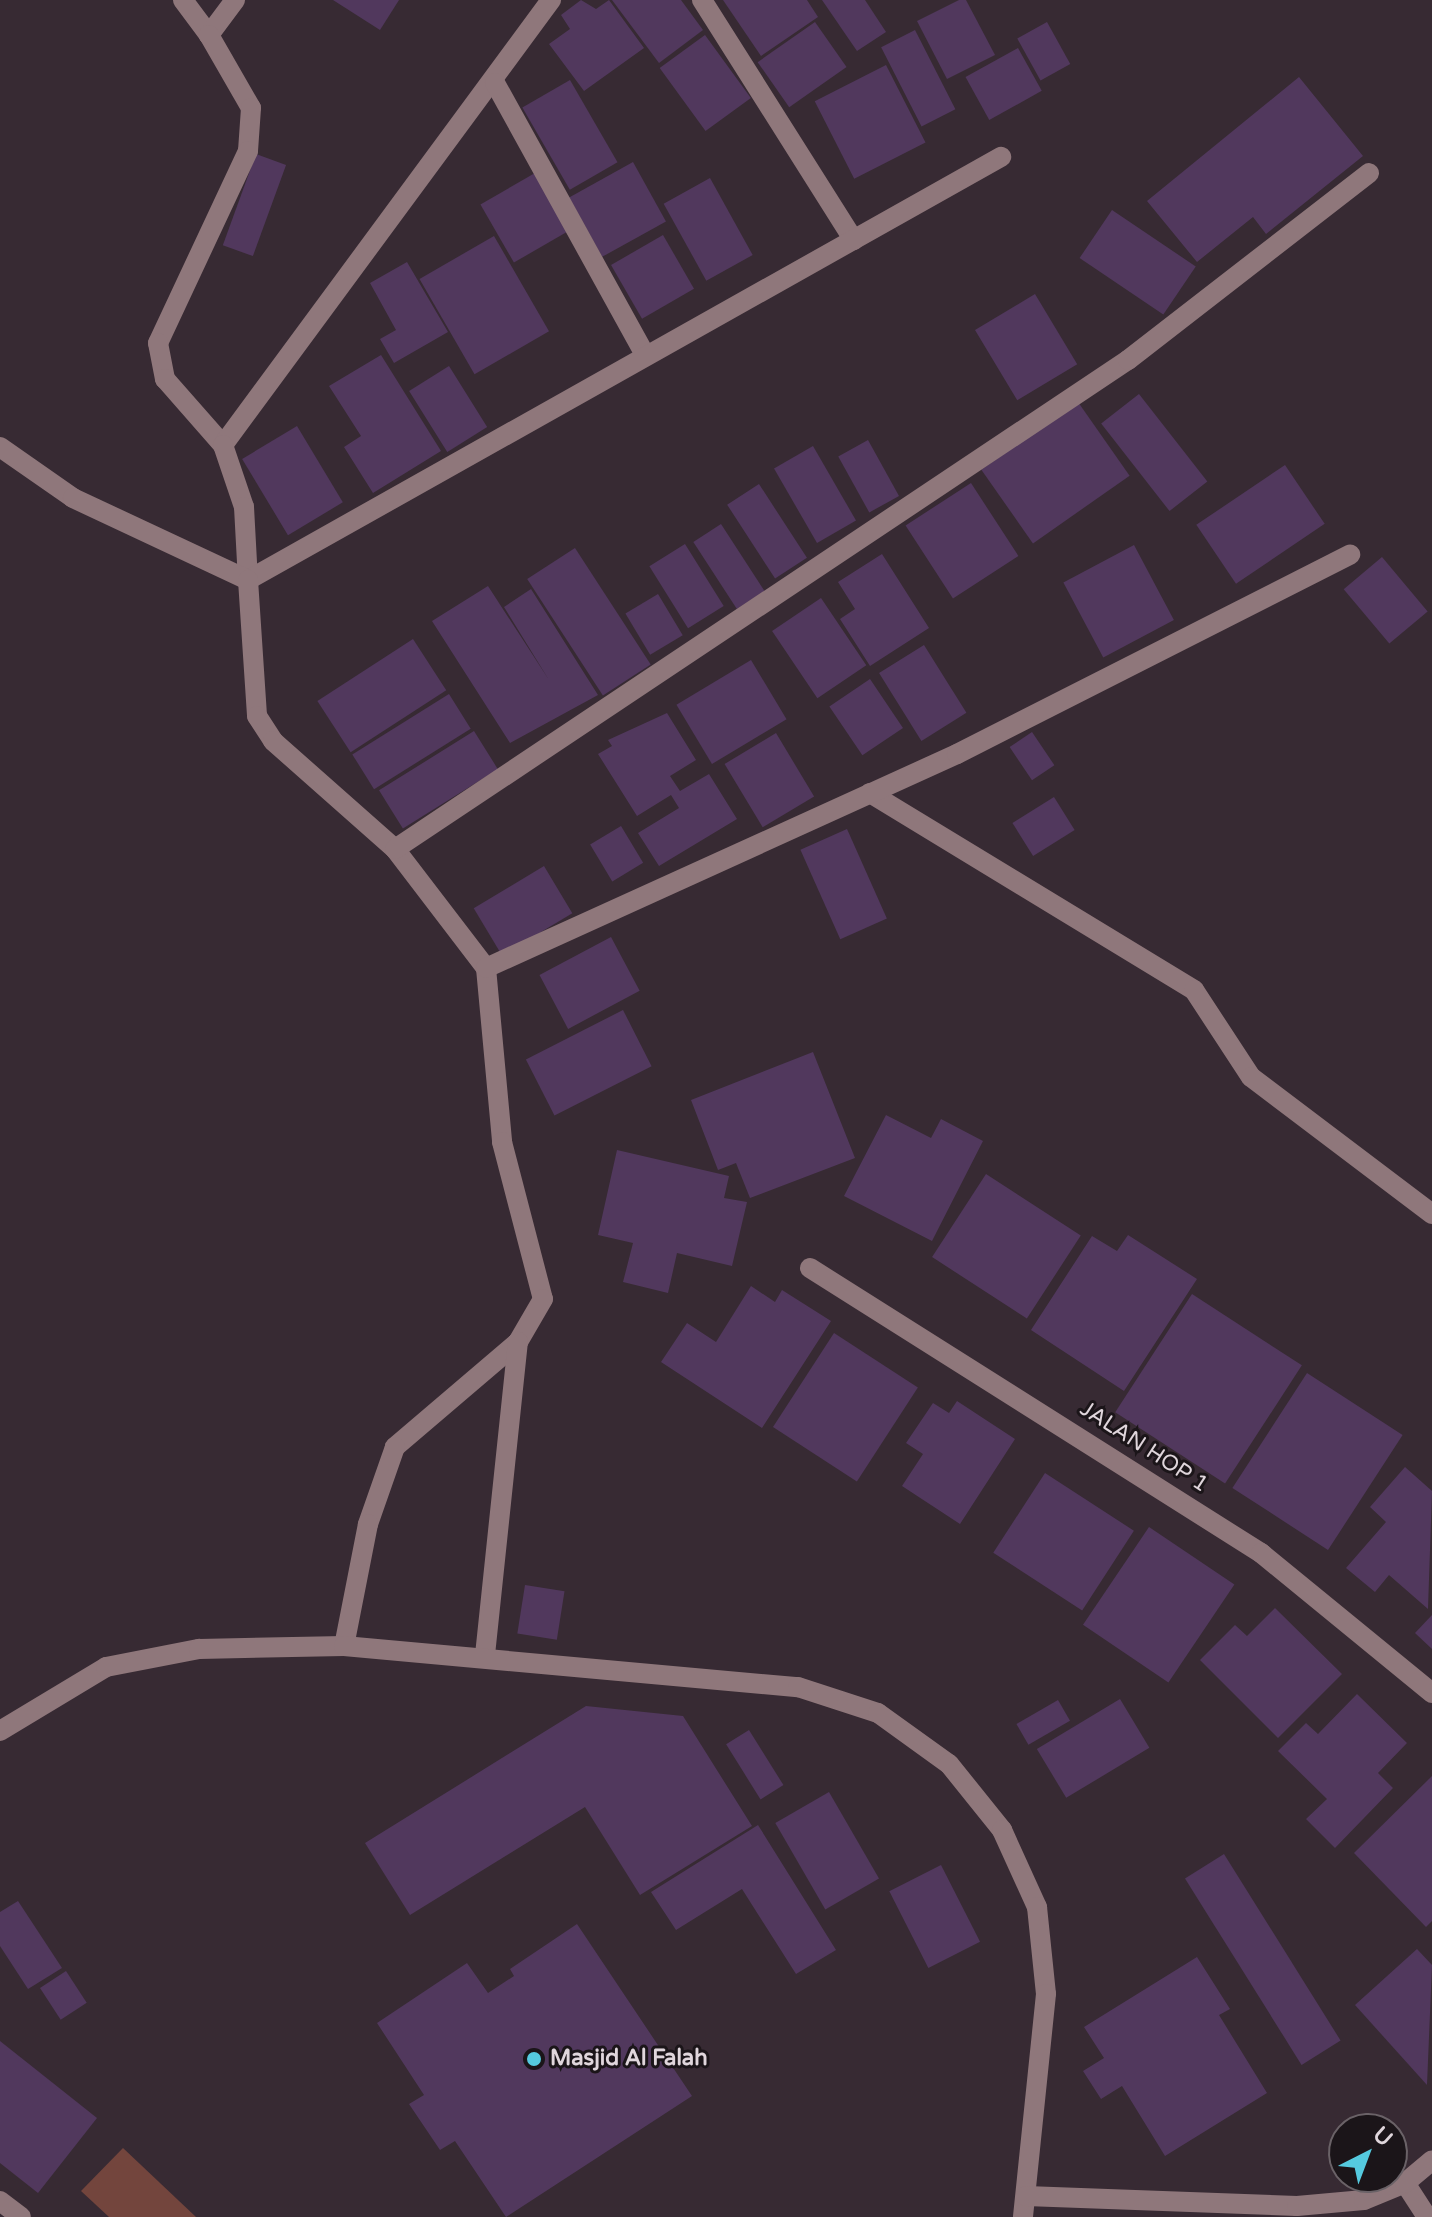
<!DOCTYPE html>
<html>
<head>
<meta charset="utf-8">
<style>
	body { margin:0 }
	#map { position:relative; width:1432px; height:2217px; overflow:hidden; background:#372a33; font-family:"Varela Round",sans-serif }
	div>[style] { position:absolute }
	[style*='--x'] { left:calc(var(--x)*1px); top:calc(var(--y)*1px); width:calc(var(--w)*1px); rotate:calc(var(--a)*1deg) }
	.green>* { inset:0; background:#73453d }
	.building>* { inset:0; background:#51385d; transform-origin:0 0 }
	.minor>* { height:20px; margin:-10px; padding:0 10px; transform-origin:10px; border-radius:10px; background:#8f777b }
	.dots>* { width:22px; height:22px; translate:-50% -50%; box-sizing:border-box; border:4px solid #1b1519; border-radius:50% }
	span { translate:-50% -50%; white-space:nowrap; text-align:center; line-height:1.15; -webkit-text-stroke:6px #1b1519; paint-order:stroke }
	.street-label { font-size:22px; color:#e0d6dc }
	.poi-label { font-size:22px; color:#e0d6dc; font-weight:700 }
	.left { translate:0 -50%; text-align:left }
	.north { position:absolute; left:1328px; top:2113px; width:80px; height:80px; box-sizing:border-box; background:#1b1519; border:2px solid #6a6267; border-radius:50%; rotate:42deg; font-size:22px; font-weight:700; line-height:32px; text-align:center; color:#e0d6dc }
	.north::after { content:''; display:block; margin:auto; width:28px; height:36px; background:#55cadf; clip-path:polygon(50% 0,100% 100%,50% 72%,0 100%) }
</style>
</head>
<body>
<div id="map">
	<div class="green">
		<i style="clip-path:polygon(123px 2148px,196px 2217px,109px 2217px,81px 2191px)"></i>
	</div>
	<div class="building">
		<i style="clip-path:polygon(333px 0,399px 0,380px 30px)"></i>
		<i style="clip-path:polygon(581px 0,596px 9px,609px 0,644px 48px,584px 91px,549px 44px,570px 29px,561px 15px)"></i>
		<i style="clip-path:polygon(612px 0,681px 0,703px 30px,659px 63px)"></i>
		<i style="clip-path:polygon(723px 0,807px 0,818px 17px,761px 56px)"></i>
		<i style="clip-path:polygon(822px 0,865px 0,886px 32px,857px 51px)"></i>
		<i style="clip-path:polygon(959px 0,966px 0,995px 55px,947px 79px,917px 21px)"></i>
		<i style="left:815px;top:22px;width:55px;height:70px;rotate:55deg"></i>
		<i style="left:1047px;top:22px;width:48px;height:34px;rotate:61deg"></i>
		<i style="left:915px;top:30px;width:89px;height:38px;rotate:63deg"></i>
		<i style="left:705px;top:35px;width:78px;height:56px;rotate:54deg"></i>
		<i style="left:1018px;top:48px;width:49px;height:60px;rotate:61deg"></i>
		<i style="left:886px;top:65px;width:87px;height:80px;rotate:63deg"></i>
		<i style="clip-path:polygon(1299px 77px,1363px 156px,1266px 234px,1253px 217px,1197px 262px,1147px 201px)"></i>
		<i style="left:570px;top:80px;width:95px;height:55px;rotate:60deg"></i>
		<i style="left:256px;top:154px;width:32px;height:97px;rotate:20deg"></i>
		<i style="left:633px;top:162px;width:68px;height:73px;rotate:61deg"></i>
		<i style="left:535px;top:173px;width:67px;height:63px;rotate:60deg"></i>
		<i style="left:710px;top:178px;width:88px;height:53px;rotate:61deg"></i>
		<i style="left:1112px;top:210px;width:101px;height:58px;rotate:34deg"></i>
		<i style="left:663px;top:235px;width:62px;height:60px;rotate:60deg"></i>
		<i style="left:494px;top:236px;width:110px;height:86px;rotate:60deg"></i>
		<i style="clip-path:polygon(407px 262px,448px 332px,394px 363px,380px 339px,396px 330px,370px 283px)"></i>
		<i style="left:1035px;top:294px;width:82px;height:70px;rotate:59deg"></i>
		<i style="clip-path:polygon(381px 355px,441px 451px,373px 493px,344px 447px,361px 436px,329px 386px)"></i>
		<i style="left:449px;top:366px;width:72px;height:47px;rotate:58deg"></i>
		<i style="left:1139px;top:394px;width:111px;height:48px;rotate:52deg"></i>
		<i style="left:1078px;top:402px;width:90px;height:118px;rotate:55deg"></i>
		<i style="left:297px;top:426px;width:89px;height:64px;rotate:59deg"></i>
		<i style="left:868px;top:440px;width:64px;height:34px;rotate:61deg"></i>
		<i style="left:813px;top:446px;width:86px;height:45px;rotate:60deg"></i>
		<i style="left:1285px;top:465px;width:71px;height:107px;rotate:56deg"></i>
		<i style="left:971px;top:483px;width:87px;height:78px;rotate:57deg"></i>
		<i style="left:759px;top:484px;width:88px;height:38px;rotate:57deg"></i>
		<i style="left:721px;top:524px;width:80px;height:33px;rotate:57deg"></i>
		<i style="left:685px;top:544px;width:73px;height:42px;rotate:58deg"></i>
		<i style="left:1134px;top:545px;width:85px;height:80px;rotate:62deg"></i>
		<i style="left:575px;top:548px;width:139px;height:57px;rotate:57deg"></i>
		<i style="clip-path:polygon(882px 554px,929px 628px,870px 666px,840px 619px,855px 609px,838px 582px)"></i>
		<i style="left:1382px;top:557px;width:71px;height:50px;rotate:50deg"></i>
		<i style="clip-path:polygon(488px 586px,549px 680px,504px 607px,531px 589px,598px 695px,510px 743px,432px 621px)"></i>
		<i style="left:658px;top:594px;width:48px;height:38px;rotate:59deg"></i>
		<i style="left:821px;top:598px;width:81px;height:59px;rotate:56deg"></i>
		<i style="left:413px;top:639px;width:61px;height:114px;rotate:57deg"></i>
		<i style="left:924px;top:645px;width:80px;height:53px;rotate:58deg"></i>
		<i style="left:751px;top:660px;width:69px;height:87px;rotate:59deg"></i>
		<i style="left:870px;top:679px;width:59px;height:49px;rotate:56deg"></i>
		<i style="left:449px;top:694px;width:41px;height:114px;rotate:58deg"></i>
		<i style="clip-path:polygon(667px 713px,696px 760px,670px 776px,680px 791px,709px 774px,737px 819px,659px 866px,638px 833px,679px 808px,671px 795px,637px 816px,598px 754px,612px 746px,608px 740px)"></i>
		<i style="left:474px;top:731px;width:45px;height:112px;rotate:58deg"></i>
		<i style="left:1032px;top:732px;width:40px;height:27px;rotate:56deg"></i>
		<i style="left:776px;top:733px;width:74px;height:60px;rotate:59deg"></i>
		<i style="left:1054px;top:797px;width:39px;height:49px;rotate:58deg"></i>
		<i style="left:621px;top:826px;width:43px;height:36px;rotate:59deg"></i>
		<i style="left:847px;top:829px;width:98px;height:51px;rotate:66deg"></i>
		<i style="left:544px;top:866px;width:55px;height:82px;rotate:59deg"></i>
		<i style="left:611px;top:937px;width:61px;height:81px;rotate:62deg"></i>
		<i style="left:623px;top:1010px;width:63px;height:109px;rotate:63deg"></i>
		<i style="clip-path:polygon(813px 1052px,855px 1158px,750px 1198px,736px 1163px,718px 1170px,691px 1100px)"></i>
		<i style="clip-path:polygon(886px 1115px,931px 1138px,941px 1119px,983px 1141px,932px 1241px,844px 1196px)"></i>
		<i style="clip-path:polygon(617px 1150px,729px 1176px,724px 1198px,747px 1202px,732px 1266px,677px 1253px,668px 1293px,623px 1282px,633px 1243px,598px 1235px)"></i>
		<i style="left:986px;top:1174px;width:113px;height:99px;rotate:33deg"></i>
		<i style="clip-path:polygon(1128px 1235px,1197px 1279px,1124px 1391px,1031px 1330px,1092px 1236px,1117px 1251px)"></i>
		<i style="clip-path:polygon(751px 1286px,775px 1302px,782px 1290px,831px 1321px,762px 1428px,661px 1362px,687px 1323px,716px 1342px)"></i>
		<i style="left:1192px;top:1294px;width:131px;height:141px;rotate:33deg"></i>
		<i style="left:834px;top:1333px;width:100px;height:112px;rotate:33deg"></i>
		<i style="left:1307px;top:1373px;width:114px;height:137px;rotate:33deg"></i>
		<i style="clip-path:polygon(957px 1401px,1015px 1439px,960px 1524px,902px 1486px,923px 1454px,906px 1443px,933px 1403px,949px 1413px)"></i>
		<i style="clip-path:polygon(1405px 1467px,1432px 1491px,1428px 1609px,1389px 1575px,1375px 1592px,1346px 1568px,1386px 1522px,1370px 1507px)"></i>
		<i style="left:1045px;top:1473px;width:106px;height:95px;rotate:33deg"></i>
		<i style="left:1149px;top:1527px;width:103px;height:118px;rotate:34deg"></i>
		<i style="left:525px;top:1585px;width:40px;height:49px;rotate:9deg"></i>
		<i style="clip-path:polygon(1275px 1608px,1342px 1674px,1278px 1738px,1200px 1660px,1235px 1625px,1247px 1636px)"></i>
		<i style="clip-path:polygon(1432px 1615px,1432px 1649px,1415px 1633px)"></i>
		<i style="clip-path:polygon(1357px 1694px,1407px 1743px,1378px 1773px,1393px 1788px,1335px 1848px,1306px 1819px,1327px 1799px,1278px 1751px,1306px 1723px,1318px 1734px)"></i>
		<i style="left:1120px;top:1699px;width:57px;height:97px;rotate:59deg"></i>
		<i style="left:1058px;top:1700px;width:24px;height:48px;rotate:60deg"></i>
		<i style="clip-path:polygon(586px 1706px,683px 1716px,752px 1826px,640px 1895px,585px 1807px,410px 1915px,365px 1843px)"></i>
		<i style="left:749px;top:1730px;width:65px;height:27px;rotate:58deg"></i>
		<i style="clip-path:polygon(1432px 1776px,1432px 1921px,1426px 1927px,1354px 1853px)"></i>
		<i style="left:829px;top:1792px;width:100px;height:62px;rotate:60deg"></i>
		<i style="clip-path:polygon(758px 1825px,836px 1950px,796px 1974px,742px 1889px,676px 1930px,651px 1892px)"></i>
		<i style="left:1224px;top:1854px;width:220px;height:46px;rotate:58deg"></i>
		<i style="left:941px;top:1865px;width:86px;height:58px;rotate:63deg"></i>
		<i style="clip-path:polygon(18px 1901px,62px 1968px,28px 1989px,0 1946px,0 1912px)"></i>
		<i style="clip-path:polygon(577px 1924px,692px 2096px,506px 2217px,455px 2141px,440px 2150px,409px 2104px,424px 2095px,377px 2023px,467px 1963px,488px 1993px,514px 1976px,510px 1969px)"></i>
		<i style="clip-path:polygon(1417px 1949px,1432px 1965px,1427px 2085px,1355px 2005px)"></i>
		<i style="clip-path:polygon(1197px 1957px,1230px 2009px,1219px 2015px,1267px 2093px,1165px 2156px,1122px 2086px,1101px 2099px,1083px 2071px,1104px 2058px,1084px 2027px)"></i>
		<i style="left:66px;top:1971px;width:38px;height:31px;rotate:57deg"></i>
		<i style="clip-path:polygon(0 2041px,97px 2118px,38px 2193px,0 2163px)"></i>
	</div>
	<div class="minor">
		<i style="--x:183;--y:0;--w:44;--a:53.4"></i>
		<i style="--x:235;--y:0;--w:44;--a:126.6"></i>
		<i style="--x:209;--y:35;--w:84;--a:60.1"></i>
		<i style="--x:251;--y:108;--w:43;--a:94"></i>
		<i style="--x:248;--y:151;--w:212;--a:115.1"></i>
		<i style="--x:158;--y:343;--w:37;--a:79"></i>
		<i style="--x:165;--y:379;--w:88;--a:48.7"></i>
		<i style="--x:223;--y:445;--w:553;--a:-53.61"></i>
		<i style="--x:702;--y:0;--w:284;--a:57.7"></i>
		<i style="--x:495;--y:83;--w:308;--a:61.1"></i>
		<i style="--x:223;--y:445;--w:65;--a:71.3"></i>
		<i style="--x:244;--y:507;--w:73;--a:86.9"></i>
		<i style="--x:248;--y:580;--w:864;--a:-29.33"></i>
		<i style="--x:0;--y:447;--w:89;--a:34.9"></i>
		<i style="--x:73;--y:498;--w:193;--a:25.1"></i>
		<i style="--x:248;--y:580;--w:136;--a:86.2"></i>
		<i style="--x:257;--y:716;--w:30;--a:57"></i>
		<i style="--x:273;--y:741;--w:163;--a:41.5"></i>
		<i style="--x:395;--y:849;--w:150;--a:52.6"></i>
		<i style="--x:486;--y:968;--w:175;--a:84.7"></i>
		<i style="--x:502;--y:1142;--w:162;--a:75.4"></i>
		<i style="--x:543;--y:1299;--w:50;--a:120.2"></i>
		<i style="--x:518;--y:1342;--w:162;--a:139.5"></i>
		<i style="--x:395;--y:1447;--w:82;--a:109.3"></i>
		<i style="--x:368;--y:1524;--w:124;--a:101.1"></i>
		<i style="--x:870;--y:793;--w:379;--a:31.3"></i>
		<i style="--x:1194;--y:990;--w:104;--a:56.8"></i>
		<i style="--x:1251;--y:1077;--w:227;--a:37.1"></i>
		<i style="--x:395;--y:849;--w:881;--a:-33.71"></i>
		<i style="--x:1128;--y:360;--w:305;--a:-37.8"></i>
		<i style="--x:486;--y:968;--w:517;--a:-24.43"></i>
		<i style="--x:957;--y:754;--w:441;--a:-26.9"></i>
		<i style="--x:810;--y:1268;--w:534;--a:32.29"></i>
		<i style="--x:1261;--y:1553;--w:221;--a:39.3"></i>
		<i style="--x:485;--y:1655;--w:315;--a:-84"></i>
		<i style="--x:0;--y:1731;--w:124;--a:-31.1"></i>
		<i style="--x:106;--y:1667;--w:95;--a:-11"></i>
		<i style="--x:199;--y:1649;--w:145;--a:-1.2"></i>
		<i style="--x:344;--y:1646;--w:456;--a:5.2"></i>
		<i style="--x:798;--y:1687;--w:84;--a:18"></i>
		<i style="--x:878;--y:1713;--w:87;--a:35.7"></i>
		<i style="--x:949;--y:1764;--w:85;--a:51.2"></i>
		<i style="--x:1002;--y:1830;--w:85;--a:65.6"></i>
		<i style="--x:1037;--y:1907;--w:87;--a:84.1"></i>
		<i style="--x:1046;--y:1994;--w:224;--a:95.9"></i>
		<i style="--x:1405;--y:2183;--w:40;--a:57.1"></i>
		<i style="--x:1026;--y:2196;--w:271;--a:2.1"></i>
		<i style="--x:1297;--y:2206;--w:67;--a:-5.1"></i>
		<i style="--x:1364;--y:2200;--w:44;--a:-22.5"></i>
		<i style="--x:1405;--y:2183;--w:35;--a:-40"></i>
		<i style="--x:0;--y:2201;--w:26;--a:37"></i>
	</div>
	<div class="dots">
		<i style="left:534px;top:2059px;background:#55cadf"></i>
	</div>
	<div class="street-label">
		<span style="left:1144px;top:1447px;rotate:33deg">JALAN HOP 1</span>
	</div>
	<div class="poi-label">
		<span class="left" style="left:550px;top:2059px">Masjid Al Falah</span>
	</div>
	<div class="north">U</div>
</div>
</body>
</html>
